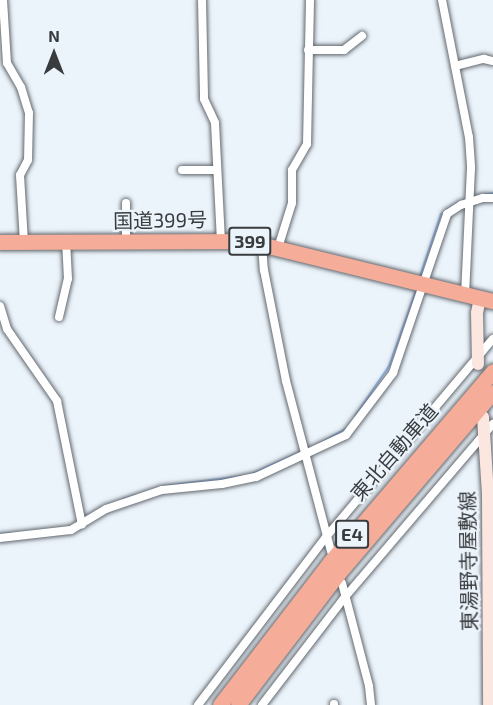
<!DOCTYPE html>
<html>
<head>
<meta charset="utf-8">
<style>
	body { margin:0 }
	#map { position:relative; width:493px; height:705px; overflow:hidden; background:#ecf4fb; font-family:"Exo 2","Noto Sans JP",sans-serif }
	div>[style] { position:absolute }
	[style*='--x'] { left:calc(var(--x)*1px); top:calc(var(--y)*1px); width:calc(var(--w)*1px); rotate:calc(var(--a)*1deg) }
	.stream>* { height:2px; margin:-1px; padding:0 1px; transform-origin:1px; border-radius:1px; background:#98c0fe }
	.roads { filter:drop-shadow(0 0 2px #62686e) drop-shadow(0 0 2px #62686e) }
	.street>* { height:8px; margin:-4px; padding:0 4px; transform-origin:4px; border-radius:4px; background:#fff }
	.secondary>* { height:12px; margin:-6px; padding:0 6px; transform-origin:6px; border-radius:6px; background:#fce6e0 }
	.highway>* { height:15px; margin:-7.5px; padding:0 7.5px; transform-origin:7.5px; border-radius:7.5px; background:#f5ad99 }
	span { translate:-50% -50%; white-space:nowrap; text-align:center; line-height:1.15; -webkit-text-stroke:4.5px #ecf4fb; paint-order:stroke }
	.shield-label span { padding:2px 4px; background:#ecf4fb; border:2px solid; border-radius:4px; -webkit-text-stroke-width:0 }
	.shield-label { font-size:18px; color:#393c3f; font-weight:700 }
	.street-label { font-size:20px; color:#393c3f }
	.north { position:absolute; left:24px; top:24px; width:60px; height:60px; -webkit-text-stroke:4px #ecf4fb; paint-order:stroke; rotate:0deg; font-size:16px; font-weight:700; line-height:24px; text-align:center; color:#393c3f }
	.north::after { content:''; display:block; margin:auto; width:21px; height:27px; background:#393c3f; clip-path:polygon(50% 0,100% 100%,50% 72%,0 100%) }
</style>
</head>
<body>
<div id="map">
	<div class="stream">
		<i style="--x:472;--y:197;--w:21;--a:-11"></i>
		<i style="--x:420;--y:276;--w:65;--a:-71.3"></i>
		<i style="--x:441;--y:214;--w:22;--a:-34"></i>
		<i style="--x:355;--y:416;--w:60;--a:-55.8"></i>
		<i style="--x:389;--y:366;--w:81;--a:-70.4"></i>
		<i style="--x:320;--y:443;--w:31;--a:-29"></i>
		<i style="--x:249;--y:475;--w:58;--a:-24.4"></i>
		<i style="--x:163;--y:486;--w:79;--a:-7.3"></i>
		<i style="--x:123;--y:499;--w:13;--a:-18"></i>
		<i style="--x:0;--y:534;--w:11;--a:-5"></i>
	</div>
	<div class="roads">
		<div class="street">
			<i style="--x:3;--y:0;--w:63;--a:86.4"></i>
			<i style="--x:7;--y:63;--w:28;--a:60"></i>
			<i style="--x:21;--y:87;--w:27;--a:73"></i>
			<i style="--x:29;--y:113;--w:47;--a:91.2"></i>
			<i style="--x:28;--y:160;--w:17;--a:118"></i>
			<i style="--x:20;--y:175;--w:67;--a:86.6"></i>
			<i style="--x:202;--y:0;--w:99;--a:88.8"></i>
			<i style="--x:204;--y:99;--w:26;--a:65"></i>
			<i style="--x:215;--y:123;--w:117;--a:87.1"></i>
			<i style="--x:442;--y:0;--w:140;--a:78.9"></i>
			<i style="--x:469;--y:137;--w:31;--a:86"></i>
			<i style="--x:471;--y:168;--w:126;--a:92.7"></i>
			<i style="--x:308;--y:50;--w:36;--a:0"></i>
			<i style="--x:344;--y:50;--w:23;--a:-38"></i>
			<i style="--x:455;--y:66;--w:30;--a:-14"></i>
			<i style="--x:484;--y:59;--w:9;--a:13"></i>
			<i style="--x:182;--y:170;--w:35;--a:0"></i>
			<i style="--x:126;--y:203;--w:38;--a:90"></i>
			<i style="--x:262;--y:244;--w:26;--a:86"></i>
			<i style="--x:264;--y:270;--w:113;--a:78.8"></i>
			<i style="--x:286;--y:381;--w:176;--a:75.2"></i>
			<i style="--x:278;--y:248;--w:47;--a:-72.7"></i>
			<i style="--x:292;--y:203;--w:33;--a:-90"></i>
			<i style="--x:292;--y:170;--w:30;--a:-60"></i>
			<i style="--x:307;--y:144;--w:144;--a:-88.8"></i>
			<i style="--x:0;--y:306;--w:24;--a:73"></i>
			<i style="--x:7;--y:329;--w:88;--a:55.2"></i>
			<i style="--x:57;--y:401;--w:126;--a:78.6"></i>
			<i style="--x:59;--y:317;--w:39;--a:-77"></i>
			<i style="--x:68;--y:279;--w:37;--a:-93"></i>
			<i style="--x:0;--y:538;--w:71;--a:-6.4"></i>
			<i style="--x:71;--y:530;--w:41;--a:-31"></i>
			<i style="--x:106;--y:509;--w:59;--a:-18.7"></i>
			<i style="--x:162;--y:490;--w:60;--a:-5.7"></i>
			<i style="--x:222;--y:484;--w:35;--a:-12"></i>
			<i style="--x:256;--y:477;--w:99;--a:-25"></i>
			<i style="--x:346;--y:435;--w:78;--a:-52.8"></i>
			<i style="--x:393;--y:373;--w:168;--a:-71.2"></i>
			<i style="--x:447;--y:214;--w:17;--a:-33"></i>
			<i style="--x:461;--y:205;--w:23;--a:-18"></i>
			<i style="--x:483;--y:198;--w:10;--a:0"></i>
			<i style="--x:342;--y:583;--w:106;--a:75.3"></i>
			<i style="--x:369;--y:686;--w:19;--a:84"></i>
			<i style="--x:198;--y:705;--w:211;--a:-52.7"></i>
			<i style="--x:326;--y:537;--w:259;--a:-49.9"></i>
			<i style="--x:262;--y:705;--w:136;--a:-52.5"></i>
			<i style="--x:345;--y:597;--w:228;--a:-49.5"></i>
			<i style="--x:334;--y:705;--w:1;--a:-90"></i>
		</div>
		<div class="secondary">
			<i style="--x:478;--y:364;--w:51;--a:-91.1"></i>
			<i style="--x:477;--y:313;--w:16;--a:-79"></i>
			<i style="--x:483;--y:417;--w:78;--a:86.3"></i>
			<i style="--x:488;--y:495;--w:210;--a:89.7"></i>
		</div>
		<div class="highway">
			<i style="--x:0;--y:242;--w:248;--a:-0.2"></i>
			<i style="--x:248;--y:241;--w:252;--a:13.8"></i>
			<i style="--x:220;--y:705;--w:180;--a:-52.4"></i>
			<i style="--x:330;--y:562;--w:251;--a:-49.5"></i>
			<i style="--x:238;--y:705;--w:163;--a:-52.7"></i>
			<i style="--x:337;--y:575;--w:240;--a:-49.6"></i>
		</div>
	</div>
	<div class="shield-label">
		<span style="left:250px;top:241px">399</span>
		<span style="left:352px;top:534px">E4</span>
	</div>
	<div class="street-label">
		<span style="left:160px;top:220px;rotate:-1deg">国道399号</span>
		<span style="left:394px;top:452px;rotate:-49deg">東北自動車道</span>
		<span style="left:468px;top:561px;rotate:-91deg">東湯野寺屋敷線</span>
	</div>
	<div class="north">N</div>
</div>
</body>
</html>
